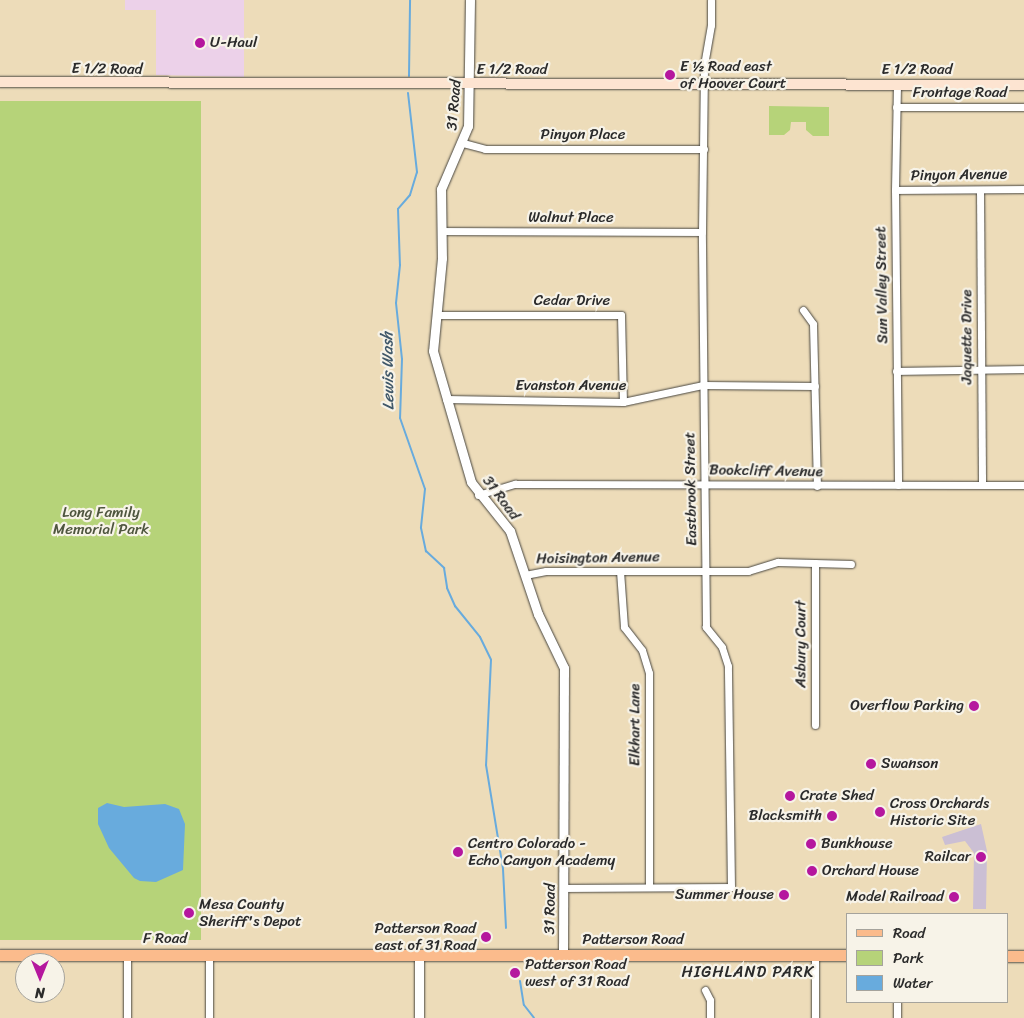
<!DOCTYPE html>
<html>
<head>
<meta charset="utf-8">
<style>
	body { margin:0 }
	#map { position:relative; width:1024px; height:1018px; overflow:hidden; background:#eddcb9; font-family:Sriracha,sans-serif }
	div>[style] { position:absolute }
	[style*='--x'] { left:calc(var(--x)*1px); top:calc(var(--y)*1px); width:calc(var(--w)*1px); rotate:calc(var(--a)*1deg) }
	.built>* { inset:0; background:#ecd1e9 }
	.industrial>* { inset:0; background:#cbbfd4 }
	.green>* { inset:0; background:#b6d379; transform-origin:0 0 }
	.water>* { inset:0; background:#68abdd }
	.stream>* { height:2px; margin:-1px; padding:0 1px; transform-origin:1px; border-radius:1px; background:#68abdd }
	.roads { filter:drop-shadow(0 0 1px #484640) drop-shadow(0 0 1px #484640) }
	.minor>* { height:7px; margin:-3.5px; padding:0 3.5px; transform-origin:3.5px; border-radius:3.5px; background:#fff }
	.tertiary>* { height:9px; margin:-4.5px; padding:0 4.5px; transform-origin:4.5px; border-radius:4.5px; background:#fff }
	.secondary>* { height:10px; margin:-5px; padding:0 5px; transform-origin:5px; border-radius:5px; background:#fde4d1 }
	.primary>* { height:11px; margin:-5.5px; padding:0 5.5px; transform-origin:5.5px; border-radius:5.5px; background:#fbbb8c }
	.dots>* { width:14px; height:14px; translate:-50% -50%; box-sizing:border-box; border:2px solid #f7f3e8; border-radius:50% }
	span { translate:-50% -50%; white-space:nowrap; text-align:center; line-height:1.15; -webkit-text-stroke:4.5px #f7f3e8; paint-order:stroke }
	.poi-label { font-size:15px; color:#2b2b2b }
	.left { translate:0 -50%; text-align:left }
	.right { translate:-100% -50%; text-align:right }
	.street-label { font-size:15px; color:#2b2b2b }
	.park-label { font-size:15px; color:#4e553e }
	.water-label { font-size:16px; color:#405869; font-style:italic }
	.neighbourhood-label { font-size:16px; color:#2b2b2b; letter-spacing:1px }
	.legend { position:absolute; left:846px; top:913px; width:162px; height:90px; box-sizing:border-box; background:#f7f3e8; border:1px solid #a5a39c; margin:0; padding:6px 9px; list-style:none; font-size:15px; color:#2b2b2b }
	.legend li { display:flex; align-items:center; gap:10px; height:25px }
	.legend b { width:25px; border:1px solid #a5a39c }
	.north { position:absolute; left:15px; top:953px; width:50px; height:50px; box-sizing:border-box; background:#f7f3e8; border:1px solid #a5a39c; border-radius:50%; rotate:180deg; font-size:14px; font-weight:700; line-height:20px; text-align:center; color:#2b2b2b }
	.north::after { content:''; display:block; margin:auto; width:18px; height:22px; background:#b5179e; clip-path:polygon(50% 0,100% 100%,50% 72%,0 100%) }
</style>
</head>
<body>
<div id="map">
	<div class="built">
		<i style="clip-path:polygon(125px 0,244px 0,244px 77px,156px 75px,156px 10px,125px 10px)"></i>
	</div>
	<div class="industrial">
		<i style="clip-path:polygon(981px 824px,987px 851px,986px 909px,973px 909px,974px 853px,965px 841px,945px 845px,942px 837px)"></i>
	</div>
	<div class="green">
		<i style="left:0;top:101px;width:201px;height:839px"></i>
		<i style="clip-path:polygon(769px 106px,829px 107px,829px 136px,813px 136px,806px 130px,806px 122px,791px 122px,790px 130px,784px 135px,769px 135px)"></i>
	</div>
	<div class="water">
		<i style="clip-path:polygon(107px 803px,124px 807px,165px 804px,179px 809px,185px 824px,183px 870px,156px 882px,140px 881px,134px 878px,109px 848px,98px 824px,98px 808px)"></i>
	</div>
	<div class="stream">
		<i style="--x:409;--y:76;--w:76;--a:-89.2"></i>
		<i style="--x:408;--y:93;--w:80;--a:83.5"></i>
		<i style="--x:417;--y:172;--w:24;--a:107"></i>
		<i style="--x:410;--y:195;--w:18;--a:131"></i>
		<i style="--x:398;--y:209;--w:56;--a:88"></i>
		<i style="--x:400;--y:265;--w:38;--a:96"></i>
		<i style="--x:396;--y:303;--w:56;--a:83.9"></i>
		<i style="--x:402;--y:359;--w:59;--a:91.9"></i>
		<i style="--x:400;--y:418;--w:75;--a:70.6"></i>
		<i style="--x:425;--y:489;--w:39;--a:96"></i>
		<i style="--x:421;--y:528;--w:24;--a:78"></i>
		<i style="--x:426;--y:551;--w:25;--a:43"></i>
		<i style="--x:444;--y:568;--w:20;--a:81"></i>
		<i style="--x:447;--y:588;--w:20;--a:66"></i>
		<i style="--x:455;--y:606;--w:40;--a:51"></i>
		<i style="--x:480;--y:637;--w:25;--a:64"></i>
		<i style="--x:491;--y:660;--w:105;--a:92.7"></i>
		<i style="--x:486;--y:765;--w:105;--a:80.7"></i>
		<i style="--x:503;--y:869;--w:59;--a:87.1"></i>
		<i style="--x:520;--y:981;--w:24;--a:81"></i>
		<i style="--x:524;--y:1005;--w:16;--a:52"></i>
	</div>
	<div class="roads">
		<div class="minor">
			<i style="--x:897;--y:85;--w:105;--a:91.1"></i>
			<i style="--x:895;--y:190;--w:295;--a:89.4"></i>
			<i style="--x:896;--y:107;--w:128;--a:0"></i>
			<i style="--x:463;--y:143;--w:23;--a:15"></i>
			<i style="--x:485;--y:149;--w:219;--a:0"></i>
			<i style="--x:895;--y:190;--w:129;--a:-0.4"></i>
			<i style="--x:980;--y:190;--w:294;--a:89.6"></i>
			<i style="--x:441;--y:231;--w:261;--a:0.2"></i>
			<i style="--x:803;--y:310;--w:17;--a:54"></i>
			<i style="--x:813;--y:324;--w:162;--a:88.6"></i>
			<i style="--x:436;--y:315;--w:185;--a:0"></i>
			<i style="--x:621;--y:315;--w:87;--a:88.7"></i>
			<i style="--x:896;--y:371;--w:128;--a:-0.9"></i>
			<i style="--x:446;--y:399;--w:177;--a:1"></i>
			<i style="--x:623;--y:402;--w:82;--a:-12"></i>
			<i style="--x:703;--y:385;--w:112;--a:0.5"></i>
			<i style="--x:478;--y:495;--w:39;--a:-17"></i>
			<i style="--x:515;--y:484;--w:509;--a:0.11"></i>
			<i style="--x:620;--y:571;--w:56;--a:85.9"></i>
			<i style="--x:624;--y:627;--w:29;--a:52"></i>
			<i style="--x:642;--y:650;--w:24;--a:73"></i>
			<i style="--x:649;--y:673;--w:214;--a:90"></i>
			<i style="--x:525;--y:575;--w:21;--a:-11"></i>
			<i style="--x:546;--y:571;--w:202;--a:0"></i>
			<i style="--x:748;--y:571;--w:31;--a:-17"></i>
			<i style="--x:778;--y:562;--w:73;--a:1.6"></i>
			<i style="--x:815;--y:725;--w:162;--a:-90"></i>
			<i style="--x:564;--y:888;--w:167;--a:-0.3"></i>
			<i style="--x:731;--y:887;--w:221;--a:-90.8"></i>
			<i style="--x:728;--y:666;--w:20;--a:-108"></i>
			<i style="--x:722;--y:647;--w:26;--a:-129"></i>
			<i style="--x:706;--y:627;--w:395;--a:-90.6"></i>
			<i style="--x:702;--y:232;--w:167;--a:-89.3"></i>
			<i style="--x:704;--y:65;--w:41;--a:-80.1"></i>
			<i style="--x:711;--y:25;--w:25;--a:-90"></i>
			<i style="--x:127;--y:955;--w:63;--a:90"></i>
			<i style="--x:815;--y:955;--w:63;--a:90"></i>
			<i style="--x:705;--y:990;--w:11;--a:63"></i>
			<i style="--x:710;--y:1000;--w:18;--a:90"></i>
			<i style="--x:897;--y:1002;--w:16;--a:90"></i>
			<i style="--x:209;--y:1018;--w:64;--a:-90"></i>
		</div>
		<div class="tertiary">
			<i style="--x:470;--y:0;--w:126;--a:90.9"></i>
			<i style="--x:468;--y:126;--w:69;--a:113.2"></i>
			<i style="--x:441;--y:189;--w:69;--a:89.2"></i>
			<i style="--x:442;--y:258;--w:93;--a:95.5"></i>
			<i style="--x:433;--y:351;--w:136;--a:73.8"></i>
			<i style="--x:471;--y:482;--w:63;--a:51.5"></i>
			<i style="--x:510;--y:531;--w:88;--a:71.4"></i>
			<i style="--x:538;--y:614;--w:60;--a:64.3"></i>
			<i style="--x:564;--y:668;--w:287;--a:90.2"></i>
			<i style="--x:419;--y:955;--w:63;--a:90"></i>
		</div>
		<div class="secondary">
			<i style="--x:0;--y:82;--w:1024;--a:0.17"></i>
		</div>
		<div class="primary">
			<i style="--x:0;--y:955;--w:848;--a:0"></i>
			<i style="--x:1008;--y:956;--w:16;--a:0"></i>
		</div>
	</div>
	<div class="dots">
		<i style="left:200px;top:43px;background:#b5179e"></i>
		<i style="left:670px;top:75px;background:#b5179e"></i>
		<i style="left:974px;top:706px;background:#b5179e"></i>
		<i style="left:871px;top:764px;background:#b5179e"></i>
		<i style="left:790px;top:796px;background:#b5179e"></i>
		<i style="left:880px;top:812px;background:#b5179e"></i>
		<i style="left:832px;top:816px;background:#b5179e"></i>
		<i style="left:811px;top:844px;background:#b5179e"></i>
		<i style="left:458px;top:852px;background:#b5179e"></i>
		<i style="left:981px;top:857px;background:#b5179e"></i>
		<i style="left:812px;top:871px;background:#b5179e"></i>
		<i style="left:784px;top:895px;background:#b5179e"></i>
		<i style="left:954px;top:897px;background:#b5179e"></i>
		<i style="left:189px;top:913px;background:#b5179e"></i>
		<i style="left:486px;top:937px;background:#b5179e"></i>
		<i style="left:515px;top:973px;background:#b5179e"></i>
	</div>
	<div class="poi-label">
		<span class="left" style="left:210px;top:43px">U-Haul</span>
		<span class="left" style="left:680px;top:75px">E ½ Road east<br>of Hoover Court</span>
		<span class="right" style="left:964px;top:706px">Overflow Parking</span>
		<span class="left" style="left:881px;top:764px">Swanson</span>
		<span class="left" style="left:800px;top:796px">Crate Shed</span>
		<span class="left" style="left:890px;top:812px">Cross Orchards<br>Historic Site</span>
		<span class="right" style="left:822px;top:816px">Blacksmith</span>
		<span class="left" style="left:468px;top:852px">Centro Colorado -<br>Echo Canyon Academy</span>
		<span class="left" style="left:821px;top:844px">Bunkhouse</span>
		<span class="right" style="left:971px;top:857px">Railcar</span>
		<span class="left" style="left:822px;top:871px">Orchard House</span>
		<span class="right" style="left:774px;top:895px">Summer House</span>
		<span class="right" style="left:944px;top:897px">Model Railroad</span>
		<span class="left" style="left:199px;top:913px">Mesa County<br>Sheriff's Depot</span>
		<span class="right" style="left:476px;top:937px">Patterson Road<br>east of 31 Road</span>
		<span class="left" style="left:525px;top:973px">Patterson Road<br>west of 31 Road</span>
	</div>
	<div class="street-label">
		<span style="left:107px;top:69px;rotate:1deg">E 1/2 Road</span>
		<span style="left:512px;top:70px">E 1/2 Road</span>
		<span style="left:917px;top:70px">E 1/2 Road</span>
		<span style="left:960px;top:93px">Frontage Road</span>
		<span style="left:454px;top:105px;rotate:-85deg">31 Road</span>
		<span style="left:583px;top:135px">Pinyon Place</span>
		<span style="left:959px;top:175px;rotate:-1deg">Pinyon Avenue</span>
		<span style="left:571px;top:218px">Walnut Place</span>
		<span style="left:882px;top:285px;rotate:-91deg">Sun Valley Street</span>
		<span style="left:572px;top:301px">Cedar Drive</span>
		<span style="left:967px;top:337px;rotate:-90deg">Jaquette Drive</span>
		<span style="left:571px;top:386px">Evanston Avenue</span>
		<span style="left:766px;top:471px;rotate:1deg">Bookcliff Avenue</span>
		<span style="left:691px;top:489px;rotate:-91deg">Eastbrook Street</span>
		<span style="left:501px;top:498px;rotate:53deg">31 Road</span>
		<span style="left:598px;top:558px;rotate:-1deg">Hoisington Avenue</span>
		<span style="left:801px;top:644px;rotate:-90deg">Asbury Court</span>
		<span style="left:635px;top:725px;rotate:-90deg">Elkhart Lane</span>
		<span style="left:550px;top:909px;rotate:-89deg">31 Road</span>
		<span style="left:165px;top:939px">F Road</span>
		<span style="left:633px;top:940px">Patterson Road</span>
	</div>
	<div class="park-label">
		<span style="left:101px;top:521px">Long Family<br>Memorial Park</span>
	</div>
	<div class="water-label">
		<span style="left:388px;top:371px;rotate:-91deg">Lewis Wash</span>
	</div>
	<div class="neighbourhood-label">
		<span style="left:748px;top:972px">HIGHLAND PARK</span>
	</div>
	<ul class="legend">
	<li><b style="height:6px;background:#fbbb8c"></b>Road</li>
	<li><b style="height:14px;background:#b6d379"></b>Park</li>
	<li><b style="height:14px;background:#68abdd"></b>Water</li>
	</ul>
	<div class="north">N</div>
</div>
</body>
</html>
